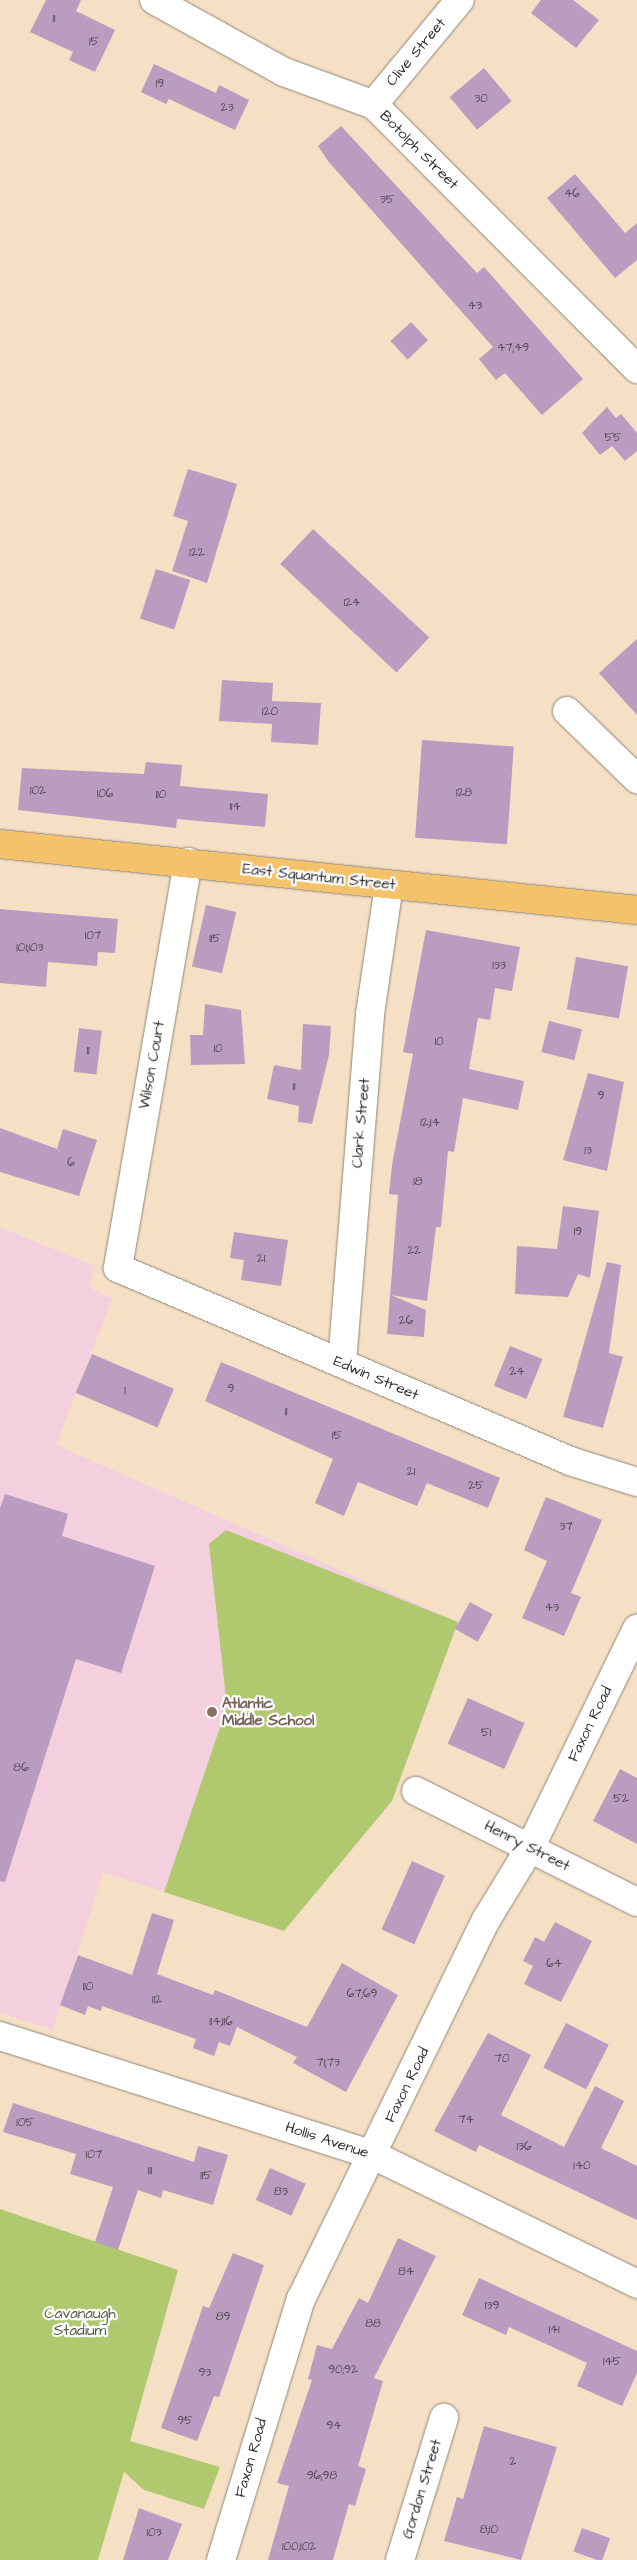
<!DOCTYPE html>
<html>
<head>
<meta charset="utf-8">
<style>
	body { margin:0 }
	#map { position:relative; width:637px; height:2560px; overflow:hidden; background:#f5e0c5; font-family:"Architects Daughter",sans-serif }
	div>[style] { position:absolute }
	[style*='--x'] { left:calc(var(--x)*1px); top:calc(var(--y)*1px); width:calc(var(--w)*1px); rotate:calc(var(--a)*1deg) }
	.built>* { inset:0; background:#f4cfdd }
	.green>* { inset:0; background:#b0c96f }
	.building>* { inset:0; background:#ba9cc1; transform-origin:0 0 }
	.roads { filter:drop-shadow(0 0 1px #908678) drop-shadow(0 0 1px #908678) }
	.minor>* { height:28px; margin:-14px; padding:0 14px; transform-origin:14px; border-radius:14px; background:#fff }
	.major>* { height:28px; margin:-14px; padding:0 14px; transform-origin:14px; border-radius:14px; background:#f3c26a }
	.dots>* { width:14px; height:14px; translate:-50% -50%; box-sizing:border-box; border:2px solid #fff; border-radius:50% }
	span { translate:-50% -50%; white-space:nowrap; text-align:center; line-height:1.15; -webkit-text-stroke:4.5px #fff; paint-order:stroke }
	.number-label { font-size:12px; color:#4f4750 }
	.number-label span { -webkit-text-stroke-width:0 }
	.street-label { font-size:15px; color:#2b2b2b }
	.education-label { font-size:15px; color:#785e54; font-weight:700 }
	.left { translate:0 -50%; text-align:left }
	.park-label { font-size:15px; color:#535a3f }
</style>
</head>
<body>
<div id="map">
	<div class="built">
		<i style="clip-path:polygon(0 1227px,94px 1266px,89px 1287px,112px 1299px,56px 1445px,458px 1622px,392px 1801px,284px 1931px,103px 1872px,53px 2030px,0 2013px)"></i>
	</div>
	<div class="green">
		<i style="clip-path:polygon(226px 1530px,458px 1622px,392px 1801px,284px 1931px,164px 1892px,227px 1707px,209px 1544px)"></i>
		<i style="clip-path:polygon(0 2209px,178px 2270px,130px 2441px,220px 2467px,204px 2509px,144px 2490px,124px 2472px,98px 2560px,0 2560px)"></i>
	</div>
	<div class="building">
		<i style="clip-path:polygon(46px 0,81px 0,76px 11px,115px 30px,95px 72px,69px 60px,73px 52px,30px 32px)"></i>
		<i style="clip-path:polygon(541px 0,573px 0,599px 20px,576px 48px,531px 13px)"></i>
		<i style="clip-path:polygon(154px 64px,216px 93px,219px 85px,249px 100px,235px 130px,169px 99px,166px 104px,141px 92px)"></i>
		<i style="left:484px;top:68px;width:43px;height:45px;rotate:50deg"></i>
		<i style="clip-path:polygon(341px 126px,477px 273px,484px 267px,583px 379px,542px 415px,505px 373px,496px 380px,479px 359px,493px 347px,328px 161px,318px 146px)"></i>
		<i style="clip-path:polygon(575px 174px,625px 233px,637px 223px,637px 260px,615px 278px,547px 198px)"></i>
		<i style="left:411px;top:322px;width:25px;height:28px;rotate:47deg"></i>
		<i style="clip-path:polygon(607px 407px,616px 418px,621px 414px,637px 433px,637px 451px,625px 461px,612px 446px,600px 455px,582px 433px)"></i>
		<i style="clip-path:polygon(188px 469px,237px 484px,207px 583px,172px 571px,188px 521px,173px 516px)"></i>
		<i style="left:313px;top:529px;width:159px;height:48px;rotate:43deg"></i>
		<i style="left:156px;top:569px;width:36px;height:52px;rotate:18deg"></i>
		<i style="clip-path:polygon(637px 639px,637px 715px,599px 673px)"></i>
		<i style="clip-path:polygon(222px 680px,273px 683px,272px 701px,321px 703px,318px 745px,271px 742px,272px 724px,219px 721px)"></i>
		<i style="left:422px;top:740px;width:92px;height:98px;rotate:4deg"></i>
		<i style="clip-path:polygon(146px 762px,182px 765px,180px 786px,268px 794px,265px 827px,177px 819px,176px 828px,18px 810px,22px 768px,144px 774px)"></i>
		<i style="left:206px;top:905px;width:31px;height:63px;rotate:13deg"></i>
		<i style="clip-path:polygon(0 909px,118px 919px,115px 953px,98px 952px,97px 966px,48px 962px,46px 987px,0 983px)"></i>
		<i style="clip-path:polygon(426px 930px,520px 947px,512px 991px,495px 988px,490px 1020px,478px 1018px,469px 1069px,524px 1081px,518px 1110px,463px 1098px,454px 1152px,448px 1151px,441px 1227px,436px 1227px,427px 1301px,391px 1295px,426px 1310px,424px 1337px,387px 1334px,398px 1195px,389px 1194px,392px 1165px,413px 1054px,403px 1052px)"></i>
		<i style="left:576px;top:957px;width:53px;height:53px;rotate:10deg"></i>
		<i style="clip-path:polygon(205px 1004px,241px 1010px,245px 1064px,191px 1065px,190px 1035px,203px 1035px)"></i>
		<i style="left:549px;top:1021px;width:34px;height:32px;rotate:14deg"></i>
		<i style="clip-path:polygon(303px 1024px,331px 1026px,329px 1055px,312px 1124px,298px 1122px,299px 1106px,267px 1099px,274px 1065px,301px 1070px)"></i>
		<i style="left:79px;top:1028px;width:23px;height:44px;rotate:7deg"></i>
		<i style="clip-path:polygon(588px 1073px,624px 1082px,607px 1171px,563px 1160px)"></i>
		<i style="clip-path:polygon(0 1128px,57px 1149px,63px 1129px,97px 1140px,79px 1196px,0 1172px)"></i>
		<i style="clip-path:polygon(563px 1206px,599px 1211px,590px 1278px,578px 1274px,568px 1297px,515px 1294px,517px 1246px,557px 1249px)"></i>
		<i style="clip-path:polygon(234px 1232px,288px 1240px,281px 1286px,241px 1280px,244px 1260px,230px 1258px)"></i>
		<i style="clip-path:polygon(607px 1262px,621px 1265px,609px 1353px,623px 1357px,603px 1428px,563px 1417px)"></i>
		<i style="left:510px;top:1346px;width:35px;height:43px;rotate:22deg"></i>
		<i style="left:92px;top:1354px;width:89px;height:42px;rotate:23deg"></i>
		<i style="clip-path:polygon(221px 1362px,500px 1478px,488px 1508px,427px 1483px,417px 1506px,358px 1482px,344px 1516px,315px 1503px,333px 1459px,205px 1401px)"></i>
		<i style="clip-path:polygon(5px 1494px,68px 1514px,62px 1536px,155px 1566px,121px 1673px,76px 1659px,5px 1882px,0 1881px,0 1508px)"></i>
		<i style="clip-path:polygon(546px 1497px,602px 1520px,571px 1593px,581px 1597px,564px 1636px,522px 1618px,547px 1561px,524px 1550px)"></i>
		<i style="left:470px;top:1602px;width:26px;height:31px;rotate:29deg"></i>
		<i style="left:468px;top:1698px;width:62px;height:50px;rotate:24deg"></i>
		<i style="clip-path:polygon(620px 1769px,637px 1778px,637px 1844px,593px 1821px)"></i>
		<i style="left:412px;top:1861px;width:36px;height:75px;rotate:24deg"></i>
		<i style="clip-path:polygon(152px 1913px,174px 1920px,157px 1974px,213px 1995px,215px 1990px,307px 2027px,342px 1963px,398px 1995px,346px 2092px,293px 2063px,297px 2057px,237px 2027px,230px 2046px,219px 2042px,214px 2056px,193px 2048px,196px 2039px,102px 2006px,101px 2011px,88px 2006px,85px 2015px,60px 2005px,78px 1955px,132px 1975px)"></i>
		<i style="clip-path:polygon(555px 1922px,592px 1941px,561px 2002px,524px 1984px,533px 1966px,523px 1961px,535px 1937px,544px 1942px)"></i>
		<i style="left:566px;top:2023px;width:48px;height:50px;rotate:27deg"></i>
		<i style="clip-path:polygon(488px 2033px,531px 2055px,501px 2115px,564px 2147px,595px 2086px,624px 2101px,601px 2148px,637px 2166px,637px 2220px,479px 2145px,476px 2152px,434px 2131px)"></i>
		<i style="clip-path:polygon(13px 2103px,194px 2162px,198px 2146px,228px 2155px,213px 2205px,163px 2190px,161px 2198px,138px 2190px,118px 2250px,95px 2242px,113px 2187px,70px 2174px,76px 2154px,3px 2132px)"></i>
		<i style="left:270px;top:2168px;width:39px;height:35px;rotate:24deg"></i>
		<i style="clip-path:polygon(398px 2238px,436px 2256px,374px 2378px,383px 2381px,358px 2466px,366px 2469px,355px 2506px,349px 2504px,333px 2560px,268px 2560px,289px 2486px,277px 2483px,312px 2380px,308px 2379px,317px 2345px,332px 2349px,359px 2298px,368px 2303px)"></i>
		<i style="clip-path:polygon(233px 2253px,264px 2265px,219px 2397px,214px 2396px,197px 2441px,161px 2428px,203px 2306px,209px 2308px)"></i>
		<i style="clip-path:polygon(479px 2278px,637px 2351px,637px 2373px,622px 2406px,577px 2386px,587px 2363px,509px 2327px,506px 2335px,462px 2315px)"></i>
		<i style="clip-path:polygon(484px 2426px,557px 2447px,521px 2560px,444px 2541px,457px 2497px,463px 2499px)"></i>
		<i style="clip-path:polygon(139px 2508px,182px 2524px,168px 2560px,123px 2560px)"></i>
		<i style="left:582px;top:2528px;width:30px;height:25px;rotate:20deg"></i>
	</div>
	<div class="roads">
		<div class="minor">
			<i style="--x:154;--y:0;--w:149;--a:29"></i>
			<i style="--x:284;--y:72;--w:96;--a:20.1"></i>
			<i style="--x:374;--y:105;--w:373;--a:45.1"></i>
			<i style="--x:373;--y:105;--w:136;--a:-50.4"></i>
			<i style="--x:567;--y:711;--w:98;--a:44.2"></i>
			<i style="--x:188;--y:862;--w:412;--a:99.8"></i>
			<i style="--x:118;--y:1268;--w:491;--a:23.1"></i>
			<i style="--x:570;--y:1461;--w:70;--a:17.4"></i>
			<i style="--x:342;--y:1363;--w:350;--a:-85.4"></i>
			<i style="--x:370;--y:1014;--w:130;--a:-81.6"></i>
			<i style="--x:416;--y:1791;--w:247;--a:26.7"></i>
			<i style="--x:0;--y:2036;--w:392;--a:17.7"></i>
			<i style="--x:373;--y:2155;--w:294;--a:26"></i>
			<i style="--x:221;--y:2560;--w:273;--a:-73"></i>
			<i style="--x:301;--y:2299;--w:422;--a:-64"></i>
			<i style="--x:486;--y:1920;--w:84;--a:-58.6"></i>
			<i style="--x:530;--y:1848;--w:244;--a:-64"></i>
			<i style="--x:400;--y:2560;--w:149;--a:-72.8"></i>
		</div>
		<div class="major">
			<i style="--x:0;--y:844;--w:640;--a:5.92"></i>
		</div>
	</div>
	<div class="dots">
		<i style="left:212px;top:1712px;background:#8d6e63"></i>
	</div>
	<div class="number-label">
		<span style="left:54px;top:19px">11</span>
		<span style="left:94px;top:42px">15</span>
		<span style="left:160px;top:84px">19</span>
		<span style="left:481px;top:99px">30</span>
		<span style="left:227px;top:108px">23</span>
		<span style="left:572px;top:194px">46</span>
		<span style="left:387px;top:200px">35</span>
		<span style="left:475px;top:306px">43</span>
		<span style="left:513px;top:348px">47;49</span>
		<span style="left:613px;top:438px">55</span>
		<span style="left:197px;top:553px">122</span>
		<span style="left:352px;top:603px">124</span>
		<span style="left:270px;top:712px">120</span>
		<span style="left:38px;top:791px">102</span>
		<span style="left:464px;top:793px">128</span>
		<span style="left:105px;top:794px">106</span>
		<span style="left:161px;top:795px">110</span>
		<span style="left:235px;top:807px">114</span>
		<span style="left:93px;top:936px">107</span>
		<span style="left:215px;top:939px">115</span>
		<span style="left:30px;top:948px">101;103</span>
		<span style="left:499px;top:966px">133</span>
		<span style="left:439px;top:1042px">10</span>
		<span style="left:218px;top:1049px">10</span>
		<span style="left:88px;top:1051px">11</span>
		<span style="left:294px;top:1087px">11</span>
		<span style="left:601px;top:1096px">9</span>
		<span style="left:430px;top:1123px">12;14</span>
		<span style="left:588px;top:1151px">13</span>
		<span style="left:71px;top:1163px">6</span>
		<span style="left:418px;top:1182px">18</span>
		<span style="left:578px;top:1232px">19</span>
		<span style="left:414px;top:1251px">22</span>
		<span style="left:261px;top:1259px">21</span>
		<span style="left:406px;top:1321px">26</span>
		<span style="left:517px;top:1372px">24</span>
		<span style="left:231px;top:1389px">9</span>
		<span style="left:125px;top:1391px">1</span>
		<span style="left:286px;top:1412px">11</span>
		<span style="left:337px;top:1436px">15</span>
		<span style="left:411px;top:1472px">21</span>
		<span style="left:476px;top:1486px">25</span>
		<span style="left:566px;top:1527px">37</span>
		<span style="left:552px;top:1608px">43</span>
		<span style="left:486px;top:1733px">51</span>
		<span style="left:21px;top:1768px">86</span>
		<span style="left:621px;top:1799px">52</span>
		<span style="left:554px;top:1964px">64</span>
		<span style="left:88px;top:1987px">110</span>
		<span style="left:362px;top:1994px">67;69</span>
		<span style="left:157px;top:2000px">112</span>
		<span style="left:221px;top:2022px">114;116</span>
		<span style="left:502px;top:2059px">70</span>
		<span style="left:328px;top:2063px">71;73</span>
		<span style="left:466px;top:2120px">74</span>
		<span style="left:25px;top:2123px">105</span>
		<span style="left:524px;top:2147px">136</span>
		<span style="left:94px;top:2155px">107</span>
		<span style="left:582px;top:2166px">140</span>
		<span style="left:150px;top:2171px">111</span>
		<span style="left:206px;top:2176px">115</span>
		<span style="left:281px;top:2192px">83</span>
		<span style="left:406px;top:2272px">84</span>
		<span style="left:492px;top:2306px">139</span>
		<span style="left:223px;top:2317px">89</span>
		<span style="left:373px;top:2324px">88</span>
		<span style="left:554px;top:2330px">141</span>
		<span style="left:612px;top:2362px">145</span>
		<span style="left:343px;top:2370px">90;92</span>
		<span style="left:205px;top:2373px">93</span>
		<span style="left:185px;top:2421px">95</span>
		<span style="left:334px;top:2426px">94</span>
		<span style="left:513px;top:2462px">2</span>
		<span style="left:322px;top:2476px">96;98</span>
		<span style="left:489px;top:2530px">8;10</span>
		<span style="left:154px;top:2533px">103</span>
		<span style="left:299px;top:2547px">100;102</span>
	</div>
	<div class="street-label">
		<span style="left:416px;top:52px;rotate:-50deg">Clive Street</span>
		<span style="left:419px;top:150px;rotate:45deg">Botolph Street</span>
		<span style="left:319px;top:877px;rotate:6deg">East Squantum Street</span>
		<span style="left:152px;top:1065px;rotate:-80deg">Wilson Court</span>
		<span style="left:361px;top:1123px;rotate:-85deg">Clark Street</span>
		<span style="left:376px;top:1378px;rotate:23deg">Edwin Street</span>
		<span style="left:590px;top:1724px;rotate:-64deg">Faxon Road</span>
		<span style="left:527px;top:1846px;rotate:27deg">Henry Street</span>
		<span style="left:407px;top:2085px;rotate:-64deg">Faxon Road</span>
		<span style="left:327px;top:2140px;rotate:18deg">Hollis Avenue</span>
		<span style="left:251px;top:2458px;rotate:-74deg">Faxon Road</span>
		<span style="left:422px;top:2489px;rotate:-73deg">Gordon Street</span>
	</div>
	<div class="education-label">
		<span class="left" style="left:222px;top:1712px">Atlantic<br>Middle School</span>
	</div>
	<div class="park-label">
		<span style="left:80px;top:2322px">Cavanaugh<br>Stadium</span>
	</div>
</div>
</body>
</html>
